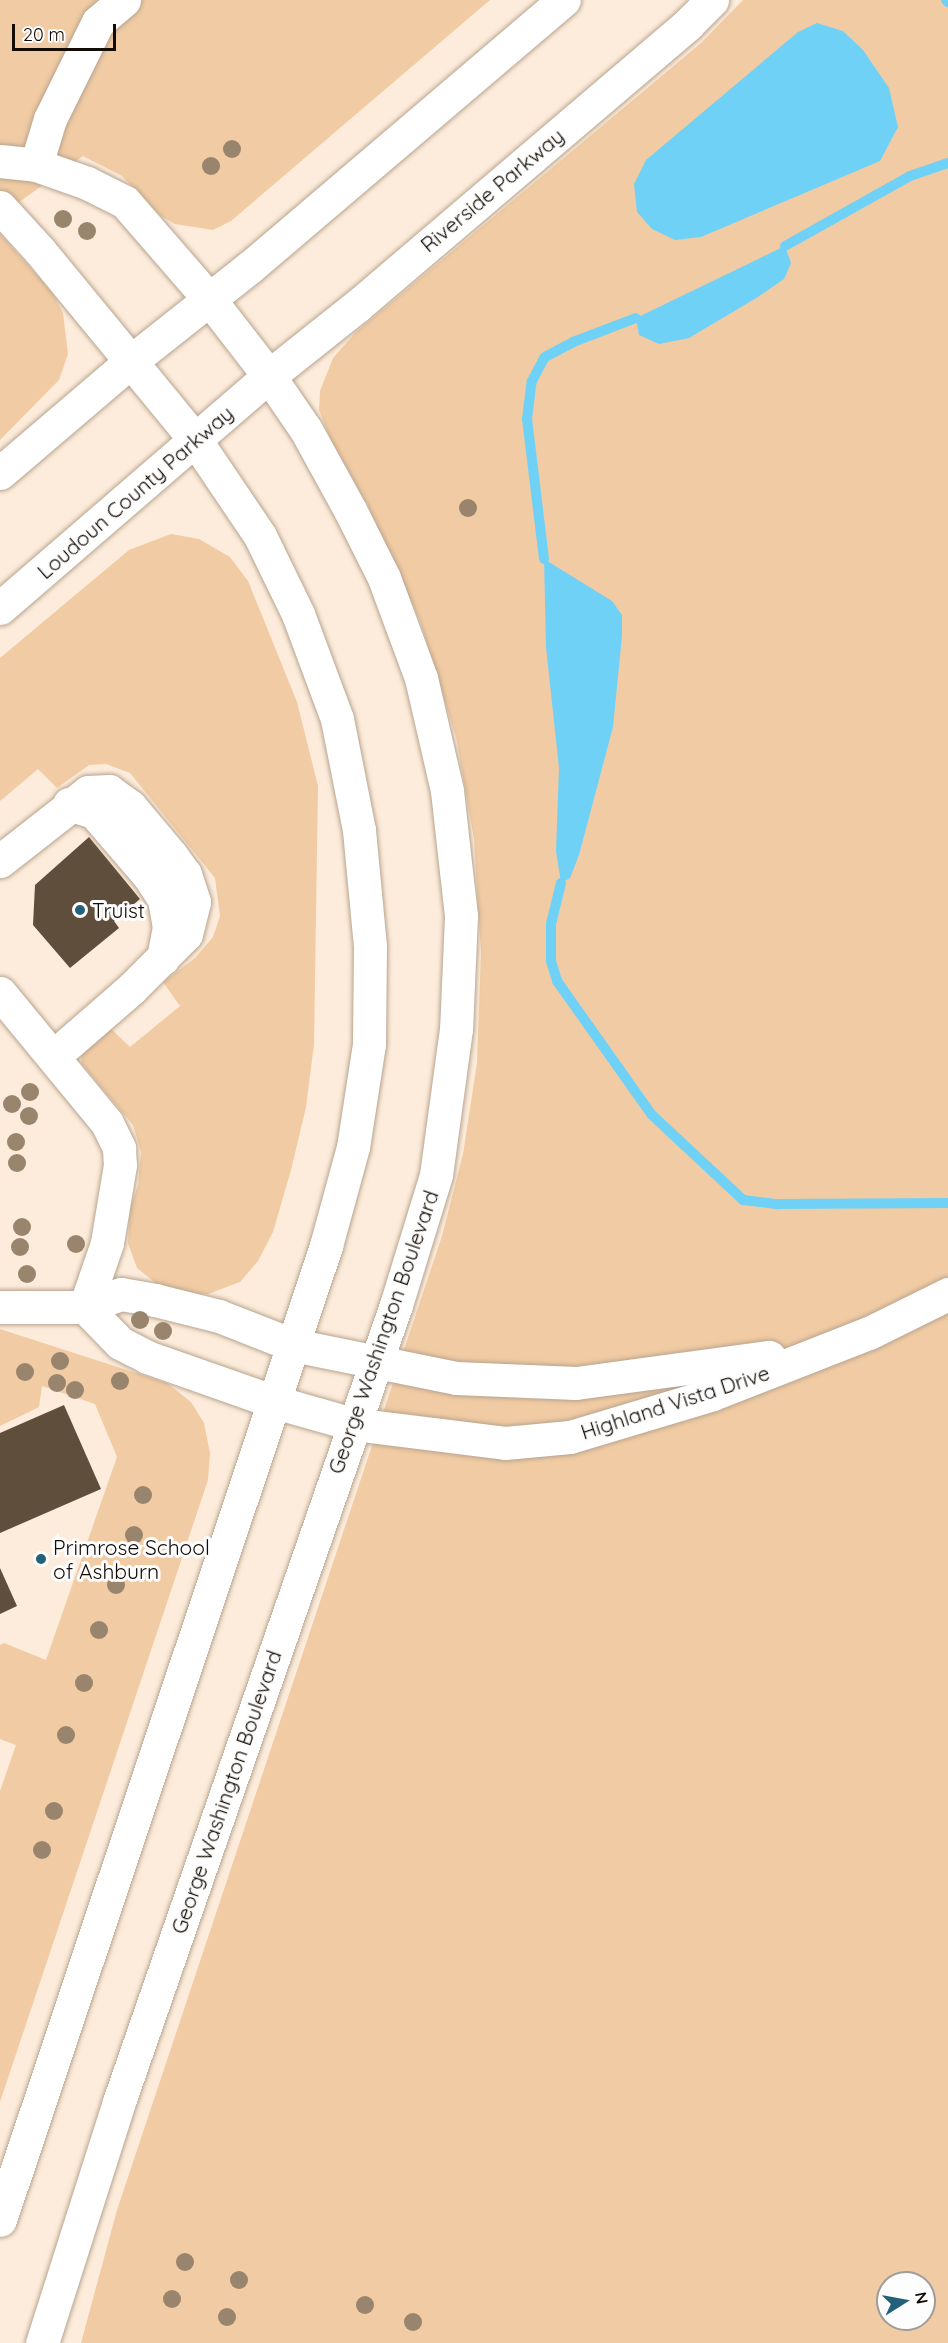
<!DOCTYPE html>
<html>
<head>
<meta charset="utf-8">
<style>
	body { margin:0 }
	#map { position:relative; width:948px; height:2343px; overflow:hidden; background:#fdecdb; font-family:Quicksand,sans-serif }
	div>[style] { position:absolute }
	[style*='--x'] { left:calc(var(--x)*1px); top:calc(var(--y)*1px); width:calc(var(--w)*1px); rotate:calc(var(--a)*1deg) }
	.green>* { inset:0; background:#f1cba3 }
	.water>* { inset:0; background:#70d1f7 }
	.stream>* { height:10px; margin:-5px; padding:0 5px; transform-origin:5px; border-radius:5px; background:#70d1f7 }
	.building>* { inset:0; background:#5f4e3b }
	.roads { filter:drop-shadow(0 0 2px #b7a48f) drop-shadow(0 0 2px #b7a48f) }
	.minor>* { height:33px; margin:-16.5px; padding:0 16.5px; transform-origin:16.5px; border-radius:16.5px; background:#fff }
	.major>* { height:33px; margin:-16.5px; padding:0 16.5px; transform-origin:16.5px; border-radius:16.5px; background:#fff }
	.trees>* { width:18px; height:18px; margin:-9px; border-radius:50%; background:#99846d }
	.dots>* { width:16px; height:16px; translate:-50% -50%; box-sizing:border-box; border:3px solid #fdfdfd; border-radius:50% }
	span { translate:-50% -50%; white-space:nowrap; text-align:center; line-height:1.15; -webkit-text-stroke:6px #fdfdfd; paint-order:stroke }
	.street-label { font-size:21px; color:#130c06 }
	.poi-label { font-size:21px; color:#130c06 }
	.left { translate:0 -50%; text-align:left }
	.north { position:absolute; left:876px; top:2271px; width:60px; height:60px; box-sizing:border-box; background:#fdfdfd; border:2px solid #9f9d9a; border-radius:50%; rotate:79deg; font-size:16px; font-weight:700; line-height:24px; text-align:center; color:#130c06 }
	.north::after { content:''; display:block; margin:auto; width:21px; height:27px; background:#236178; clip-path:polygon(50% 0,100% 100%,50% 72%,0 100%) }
	.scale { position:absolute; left:12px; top:24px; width:104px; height:27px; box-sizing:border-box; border:3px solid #130c06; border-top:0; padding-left:8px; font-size:18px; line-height:21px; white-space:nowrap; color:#130c06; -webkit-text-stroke:4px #fdfdfd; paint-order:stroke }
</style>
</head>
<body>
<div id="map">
	<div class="green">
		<i style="clip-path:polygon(0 0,490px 0,231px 221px,213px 230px,175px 224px,161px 216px,122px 176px,83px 156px,0 216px)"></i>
		<i style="clip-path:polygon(evenodd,743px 0,948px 0,948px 2343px,81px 2343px,117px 2210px,442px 1236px,463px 1154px,477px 1063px,481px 952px,474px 839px,456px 737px,420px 621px,368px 506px,331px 440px,319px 410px,320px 391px,333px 358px,356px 332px,701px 43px,743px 0,888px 2283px,924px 2283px,924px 2319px,888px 2319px,888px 2283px)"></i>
		<i style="clip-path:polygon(0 234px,52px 292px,63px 313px,68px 354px,59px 380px,0 440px)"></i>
		<i style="clip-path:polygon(171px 534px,199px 539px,230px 557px,248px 581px,297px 702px,318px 786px,314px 1044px,306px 1107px,291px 1170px,273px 1232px,258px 1261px,240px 1282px,208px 1294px,184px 1295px,158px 1285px,137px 1268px,128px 1243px,130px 1209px,138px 1185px,141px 1152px,133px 1125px,81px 1063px,82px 1050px,109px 1027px,130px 1047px,180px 1006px,163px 982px,195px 958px,213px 937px,220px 916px,215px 878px,130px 773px,106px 764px,89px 765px,57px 788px,38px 769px,0 801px,0 658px,129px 550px)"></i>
		<i style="clip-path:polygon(0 1329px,167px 1383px,191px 1402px,204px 1423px,210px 1453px,208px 1480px,0 2102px,0 1791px,16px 1745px,0 1739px,0 1645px,4px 1643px,46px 1660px,117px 1457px,95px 1404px,42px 1386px,39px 1407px,0 1426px)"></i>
	</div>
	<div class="water">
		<i style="clip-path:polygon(817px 23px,843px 31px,863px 50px,889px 88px,898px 127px,880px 161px,701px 237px,675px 240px,652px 229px,637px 212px,634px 184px,646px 160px,798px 32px)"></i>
		<i style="clip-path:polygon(785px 246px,791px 263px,784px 279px,758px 297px,689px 338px,659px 344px,639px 335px,636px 318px)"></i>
		<i style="clip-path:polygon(544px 559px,612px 601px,622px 615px,622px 636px,613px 727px,579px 855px,570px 878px,561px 883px,556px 851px,559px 768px,546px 647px)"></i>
	</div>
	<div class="stream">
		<i style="--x:946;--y:0;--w:3;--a:45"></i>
		<i style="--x:785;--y:246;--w:143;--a:-29.2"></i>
		<i style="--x:910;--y:176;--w:40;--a:-18.9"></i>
		<i style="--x:544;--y:559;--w:141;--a:-96.9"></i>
		<i style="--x:527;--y:419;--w:38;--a:-83"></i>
		<i style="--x:532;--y:381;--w:27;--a:-62"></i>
		<i style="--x:545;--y:357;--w:32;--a:-28"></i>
		<i style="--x:573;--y:342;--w:67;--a:-20.9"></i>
		<i style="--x:561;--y:883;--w:42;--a:103.7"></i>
		<i style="--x:551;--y:924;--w:37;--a:90"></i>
		<i style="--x:551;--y:961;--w:21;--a:73"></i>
		<i style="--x:557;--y:981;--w:164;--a:54.7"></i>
		<i style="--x:652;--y:1115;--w:125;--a:43"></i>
		<i style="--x:743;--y:1200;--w:35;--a:7"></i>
		<i style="--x:778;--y:1204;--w:170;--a:-0.3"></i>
	</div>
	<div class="building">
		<i style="clip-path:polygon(89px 837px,140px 899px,114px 921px,119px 928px,70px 968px,33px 925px,35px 885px)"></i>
		<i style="clip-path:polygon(64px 1405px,101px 1489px,0 1533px,0 1433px)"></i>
		<i style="clip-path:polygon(0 1568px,17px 1606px,0 1614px)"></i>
	</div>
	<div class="roads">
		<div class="minor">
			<i style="--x:0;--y:161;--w:36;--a:6"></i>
			<i style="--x:36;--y:165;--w:54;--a:19.4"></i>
			<i style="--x:87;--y:183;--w:42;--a:26.6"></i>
			<i style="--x:125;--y:202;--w:130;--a:49.1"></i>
			<i style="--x:210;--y:300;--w:96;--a:52.2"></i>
			<i style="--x:269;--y:376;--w:65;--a:55.6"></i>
			<i style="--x:306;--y:430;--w:91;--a:61.2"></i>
			<i style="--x:350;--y:510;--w:76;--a:63.4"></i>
			<i style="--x:384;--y:578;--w:107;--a:69.7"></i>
			<i style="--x:421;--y:678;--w:116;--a:77"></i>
			<i style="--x:447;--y:791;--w:126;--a:83.6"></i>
			<i style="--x:461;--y:916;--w:113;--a:92.5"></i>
			<i style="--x:456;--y:1029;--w:147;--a:97.8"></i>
			<i style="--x:436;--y:1175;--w:136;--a:107.1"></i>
			<i style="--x:396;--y:1305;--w:844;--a:109.17"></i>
			<i style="--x:119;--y:2102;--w:253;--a:107.7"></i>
			<i style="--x:36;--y:165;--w:48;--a:-73.1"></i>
			<i style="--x:50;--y:119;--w:108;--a:-63.7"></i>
			<i style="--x:98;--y:22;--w:34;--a:-40"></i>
			<i style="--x:0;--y:207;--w:59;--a:47.7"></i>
			<i style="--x:40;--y:251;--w:246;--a:50.6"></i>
			<i style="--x:196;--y:441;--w:115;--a:56"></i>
			<i style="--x:260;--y:536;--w:87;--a:64"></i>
			<i style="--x:298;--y:614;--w:112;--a:69.6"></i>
			<i style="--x:337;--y:719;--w:113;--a:78.8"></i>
			<i style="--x:359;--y:830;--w:117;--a:84.6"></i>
			<i style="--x:370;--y:946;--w:98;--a:90.6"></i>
			<i style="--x:369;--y:1044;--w:104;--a:98.8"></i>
			<i style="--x:353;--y:1147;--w:103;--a:105.3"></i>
			<i style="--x:326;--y:1246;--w:1027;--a:108.51"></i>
			<i style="--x:69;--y:804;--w:26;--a:18"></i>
			<i style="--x:94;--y:812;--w:84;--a:49.3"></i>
			<i style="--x:149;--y:876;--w:27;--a:57"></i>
			<i style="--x:164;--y:899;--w:28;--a:80"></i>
			<i style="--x:169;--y:927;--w:32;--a:101"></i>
			<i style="--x:0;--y:861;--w:112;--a:-38.1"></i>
			<i style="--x:88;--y:792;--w:21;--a:-3"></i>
			<i style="--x:109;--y:791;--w:26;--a:36"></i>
			<i style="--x:130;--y:806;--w:64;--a:50.1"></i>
			<i style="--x:171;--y:855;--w:24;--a:54"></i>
			<i style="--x:185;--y:874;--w:29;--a:72"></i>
			<i style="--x:194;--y:902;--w:33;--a:104"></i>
			<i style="--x:186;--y:934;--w:78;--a:135"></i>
			<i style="--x:131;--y:989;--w:102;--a:139"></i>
			<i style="--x:0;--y:993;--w:168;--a:50.5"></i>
			<i style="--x:107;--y:1123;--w:28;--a:64"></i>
			<i style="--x:119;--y:1148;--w:17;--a:87"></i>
			<i style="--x:120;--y:1165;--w:79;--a:99.5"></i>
			<i style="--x:107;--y:1243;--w:68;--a:109"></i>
			<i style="--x:0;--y:1307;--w:85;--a:0"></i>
			<i style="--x:85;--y:1307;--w:38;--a:-20"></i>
			<i style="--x:121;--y:1294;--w:35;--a:10"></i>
			<i style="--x:155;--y:1300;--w:66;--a:14"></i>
			<i style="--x:219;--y:1316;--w:79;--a:21.4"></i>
			<i style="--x:293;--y:1345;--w:166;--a:11.4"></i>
			<i style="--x:456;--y:1378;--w:120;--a:2.4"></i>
			<i style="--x:576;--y:1383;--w:195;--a:-7.7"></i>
			<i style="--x:85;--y:1307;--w:50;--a:45.8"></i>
			<i style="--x:120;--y:1343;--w:30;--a:27"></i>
			<i style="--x:147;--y:1357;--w:136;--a:19.4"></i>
			<i style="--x:275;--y:1402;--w:81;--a:15.8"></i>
			<i style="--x:353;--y:1424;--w:153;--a:7.1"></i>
			<i style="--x:505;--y:1443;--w:65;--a:-5.3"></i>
			<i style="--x:570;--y:1437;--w:149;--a:-16.7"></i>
			<i style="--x:713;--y:1394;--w:168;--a:-21.4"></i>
			<i style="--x:869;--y:1333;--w:88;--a:-26.3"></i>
		</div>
		<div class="major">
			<i style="--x:0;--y:473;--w:171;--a:-40.5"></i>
			<i style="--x:130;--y:362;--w:153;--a:-38.4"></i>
			<i style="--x:250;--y:267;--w:412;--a:-40.4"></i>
			<i style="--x:0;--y:608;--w:355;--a:-40.8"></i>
			<i style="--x:269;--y:376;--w:112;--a:-38.5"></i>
			<i style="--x:357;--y:306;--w:435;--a:-40.4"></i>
			<i style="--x:688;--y:24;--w:34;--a:-45"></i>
		</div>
	</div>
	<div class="trees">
		<i style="left:232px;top:149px"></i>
		<i style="left:211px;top:166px"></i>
		<i style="left:63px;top:219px"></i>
		<i style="left:87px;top:231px"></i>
		<i style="left:468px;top:508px"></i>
		<i style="left:30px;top:1092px"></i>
		<i style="left:12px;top:1104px"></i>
		<i style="left:29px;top:1116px"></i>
		<i style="left:16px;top:1142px"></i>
		<i style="left:17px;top:1163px"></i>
		<i style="left:22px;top:1227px"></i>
		<i style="left:76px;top:1244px"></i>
		<i style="left:20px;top:1247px"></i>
		<i style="left:27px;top:1274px"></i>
		<i style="left:140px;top:1320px"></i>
		<i style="left:163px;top:1331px"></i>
		<i style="left:60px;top:1361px"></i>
		<i style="left:25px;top:1372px"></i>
		<i style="left:120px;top:1381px"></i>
		<i style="left:57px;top:1383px"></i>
		<i style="left:75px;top:1390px"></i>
		<i style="left:143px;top:1495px"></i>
		<i style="left:134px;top:1535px"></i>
		<i style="left:116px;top:1585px"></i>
		<i style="left:99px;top:1630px"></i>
		<i style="left:84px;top:1683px"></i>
		<i style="left:66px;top:1735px"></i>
		<i style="left:54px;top:1811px"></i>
		<i style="left:42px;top:1850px"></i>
		<i style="left:185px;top:2262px"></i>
		<i style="left:239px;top:2280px"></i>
		<i style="left:172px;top:2299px"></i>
		<i style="left:365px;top:2305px"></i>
		<i style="left:227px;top:2317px"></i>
		<i style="left:413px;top:2322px"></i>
	</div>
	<div class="dots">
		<i style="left:80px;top:910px;background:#236178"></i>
		<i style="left:41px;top:1559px;background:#236178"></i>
	</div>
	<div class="street-label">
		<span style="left:492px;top:190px;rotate:-40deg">Riverside Parkway</span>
		<span style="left:135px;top:492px;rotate:-41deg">Loudoun County Parkway</span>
		<span style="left:383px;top:1332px;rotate:-71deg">George Washington Boulevard</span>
		<span style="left:675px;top:1402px;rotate:-18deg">Highland Vista Drive</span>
		<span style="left:226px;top:1792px;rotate:-71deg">George Washington Boulevard</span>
	</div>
	<div class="poi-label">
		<span class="left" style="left:92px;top:910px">Truist</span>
		<span class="left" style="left:53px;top:1559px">Primrose School<br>of Ashburn</span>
	</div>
	<div class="north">N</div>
	<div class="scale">20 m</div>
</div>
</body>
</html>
